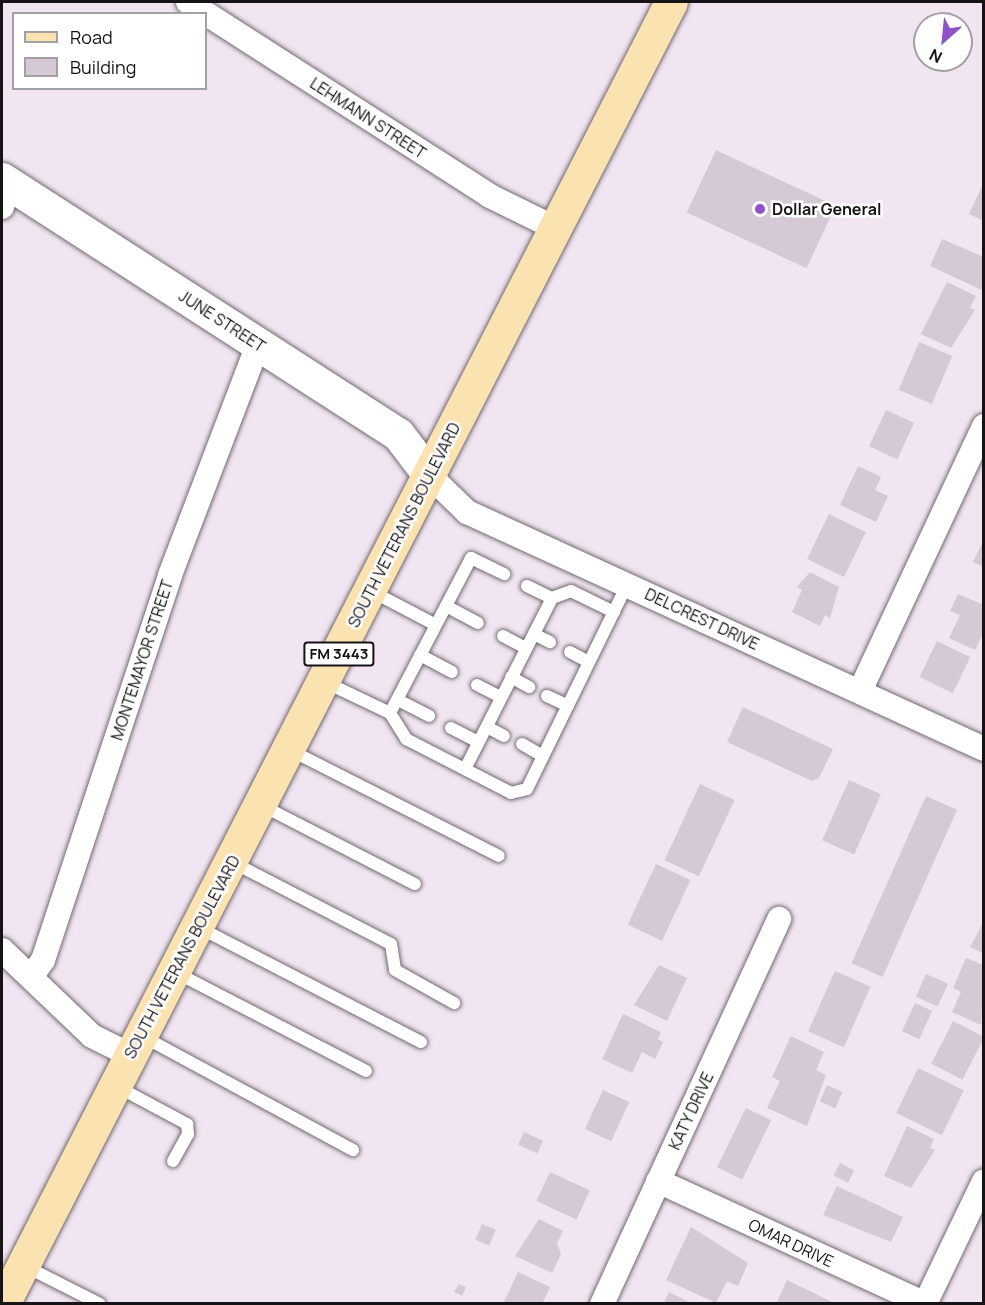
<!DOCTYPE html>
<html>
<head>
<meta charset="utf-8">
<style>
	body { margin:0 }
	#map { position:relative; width:985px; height:1305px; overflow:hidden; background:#f0e5f0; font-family:Manrope,sans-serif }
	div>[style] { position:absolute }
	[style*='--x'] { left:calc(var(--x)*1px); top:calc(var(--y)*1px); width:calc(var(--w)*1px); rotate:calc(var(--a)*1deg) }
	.building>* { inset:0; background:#d4c9d4; transform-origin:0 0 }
	.roads { filter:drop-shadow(0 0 2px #726972) drop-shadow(0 0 2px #726972) }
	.lane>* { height:12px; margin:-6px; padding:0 6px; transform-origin:6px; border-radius:6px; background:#fff }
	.street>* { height:24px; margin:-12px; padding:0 12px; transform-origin:12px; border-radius:12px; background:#fff }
	.secondary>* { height:33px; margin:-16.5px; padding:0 16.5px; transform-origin:16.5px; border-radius:16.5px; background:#fff }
	.primary>* { height:33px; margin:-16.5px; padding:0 16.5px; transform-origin:16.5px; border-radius:16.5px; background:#fae3b0 }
	.dots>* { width:16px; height:16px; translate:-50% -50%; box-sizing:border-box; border:3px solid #fff; border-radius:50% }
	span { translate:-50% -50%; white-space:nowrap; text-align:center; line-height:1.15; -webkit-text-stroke:5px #fff; paint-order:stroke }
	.shield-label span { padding:2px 4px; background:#fff; border:2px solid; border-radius:4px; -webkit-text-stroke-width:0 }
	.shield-label { font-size:15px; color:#161216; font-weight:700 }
	.street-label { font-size:16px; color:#161216 }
	.poi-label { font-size:16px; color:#161216; font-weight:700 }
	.left { translate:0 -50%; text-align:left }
	.frame { position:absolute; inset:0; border:3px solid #161216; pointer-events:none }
	.legend { position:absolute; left:12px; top:12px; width:195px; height:78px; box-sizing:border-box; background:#fff; border:2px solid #a2a0a2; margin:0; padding:8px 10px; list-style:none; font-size:18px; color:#161216 }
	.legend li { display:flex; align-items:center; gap:12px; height:30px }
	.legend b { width:30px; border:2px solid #a2a0a2 }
	.north { position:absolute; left:913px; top:12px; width:60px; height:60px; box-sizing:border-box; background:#fff; border:2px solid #a2a0a2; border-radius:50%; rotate:207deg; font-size:16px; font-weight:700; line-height:24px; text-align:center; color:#161216 }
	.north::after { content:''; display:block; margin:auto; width:21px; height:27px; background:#8f52c8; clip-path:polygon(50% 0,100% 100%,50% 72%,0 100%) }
</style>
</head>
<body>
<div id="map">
	<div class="building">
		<i style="left:716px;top:150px;width:132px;height:69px;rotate:25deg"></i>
		<i style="clip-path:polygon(984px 182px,984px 221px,969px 214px)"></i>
		<i style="clip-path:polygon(942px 239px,984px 257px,982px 290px,930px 266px)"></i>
		<i style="clip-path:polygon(947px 282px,976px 296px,970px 308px,975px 310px,951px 348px,921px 334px)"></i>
		<i style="left:919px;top:342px;width:36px;height:52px;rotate:23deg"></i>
		<i style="left:886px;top:410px;width:31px;height:40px;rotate:25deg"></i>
		<i style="clip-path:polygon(858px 466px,881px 477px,875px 490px,888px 496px,876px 522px,840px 505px)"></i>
		<i style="left:829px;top:514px;width:41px;height:50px;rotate:26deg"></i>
		<i style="clip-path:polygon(984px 539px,984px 567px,973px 562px)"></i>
		<i style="clip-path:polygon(810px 572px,839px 587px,830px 618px,825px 615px,820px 626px,792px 612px,802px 590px,797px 587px)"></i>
		<i style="clip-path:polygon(958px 594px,984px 605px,984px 632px,975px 650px,949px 638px,960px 615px,950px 611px)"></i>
		<i style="left:937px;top:641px;width:37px;height:40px;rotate:26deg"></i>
		<i style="clip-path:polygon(743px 707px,833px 749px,819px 778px,812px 781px,727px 742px)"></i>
		<i style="left:849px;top:780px;width:35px;height:66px;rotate:24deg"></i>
		<i style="left:700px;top:784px;width:38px;height:84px;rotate:25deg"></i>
		<i style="left:926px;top:796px;width:34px;height:183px;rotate:24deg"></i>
		<i style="left:656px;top:864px;width:38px;height:67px;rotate:25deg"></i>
		<i style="clip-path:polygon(984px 921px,984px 954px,970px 947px)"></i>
		<i style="clip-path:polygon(966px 958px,984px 965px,981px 1025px,952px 1012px,961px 992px,953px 988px)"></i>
		<i style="clip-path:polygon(659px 965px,687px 978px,667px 1021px,634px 1005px)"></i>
		<i style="left:835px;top:971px;width:39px;height:66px;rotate:24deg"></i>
		<i style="left:926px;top:974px;width:24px;height:25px;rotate:24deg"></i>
		<i style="left:915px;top:1003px;width:19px;height:31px;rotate:25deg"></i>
		<i style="clip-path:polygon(623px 1014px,661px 1032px,658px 1039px,663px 1042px,655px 1059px,642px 1052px,632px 1073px,602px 1059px)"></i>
		<i style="left:953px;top:1021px;width:35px;height:48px;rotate:27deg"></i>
		<i style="clip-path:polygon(791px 1036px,824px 1052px,816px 1070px,826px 1075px,807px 1126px,767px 1108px,780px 1081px,772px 1077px)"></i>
		<i style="left:918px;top:1068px;width:51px;height:50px;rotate:26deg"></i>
		<i style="left:827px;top:1085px;width:17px;height:18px;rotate:24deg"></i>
		<i style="left:603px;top:1090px;width:29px;height:43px;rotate:25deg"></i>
		<i style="left:746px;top:1108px;width:28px;height:66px;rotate:26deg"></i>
		<i style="clip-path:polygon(907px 1126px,934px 1139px,930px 1148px,935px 1150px,911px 1188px,884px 1176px)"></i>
		<i style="left:524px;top:1132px;width:21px;height:14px;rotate:25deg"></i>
		<i style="left:840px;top:1163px;width:16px;height:14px;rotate:27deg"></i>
		<i style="left:550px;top:1172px;width:44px;height:32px;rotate:25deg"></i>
		<i style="clip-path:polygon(837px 1186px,903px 1217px,891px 1242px,823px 1215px)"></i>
		<i style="clip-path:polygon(539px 1219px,563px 1231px,557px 1243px,561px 1254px,552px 1273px,515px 1256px)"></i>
		<i style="left:482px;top:1224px;width:15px;height:17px;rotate:23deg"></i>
		<i style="clip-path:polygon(691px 1227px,748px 1263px,738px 1286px,727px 1281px,716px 1303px,666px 1280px)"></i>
		<i style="clip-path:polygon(518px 1272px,550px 1287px,542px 1304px,503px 1304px)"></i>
		<i style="clip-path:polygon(787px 1280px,836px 1304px,776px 1304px)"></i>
		<i style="clip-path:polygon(459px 1284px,466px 1287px,462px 1296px,454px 1292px)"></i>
		<i style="clip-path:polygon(669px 1292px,693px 1304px,663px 1304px)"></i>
	</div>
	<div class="roads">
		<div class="lane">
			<i style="--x:527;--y:586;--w:28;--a:26"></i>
			<i style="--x:371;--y:591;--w:73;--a:27.6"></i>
			<i style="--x:446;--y:606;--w:36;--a:28"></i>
			<i style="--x:534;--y:634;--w:18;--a:27"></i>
			<i style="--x:503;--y:636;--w:26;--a:28"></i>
			<i style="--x:570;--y:652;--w:21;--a:28"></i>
			<i style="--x:420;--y:655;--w:36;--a:28"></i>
			<i style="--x:511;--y:677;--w:21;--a:29"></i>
			<i style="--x:325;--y:682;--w:72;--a:25.5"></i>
			<i style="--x:390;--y:713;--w:31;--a:58"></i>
			<i style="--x:406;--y:739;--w:118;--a:27.2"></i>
			<i style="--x:511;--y:793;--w:16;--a:-14"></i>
			<i style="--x:527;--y:789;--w:227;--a:-63.9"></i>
			<i style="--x:477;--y:685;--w:27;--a:27"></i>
			<i style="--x:547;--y:696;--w:23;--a:25"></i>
			<i style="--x:398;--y:700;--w:35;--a:27"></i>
			<i style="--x:390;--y:713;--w:175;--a:-62.4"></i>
			<i style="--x:471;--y:558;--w:37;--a:26"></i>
			<i style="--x:487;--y:727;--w:19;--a:28"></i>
			<i style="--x:451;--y:728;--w:31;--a:27"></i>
			<i style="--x:522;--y:744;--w:24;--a:30"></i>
			<i style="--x:290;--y:750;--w:234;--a:26.9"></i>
			<i style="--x:465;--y:769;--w:192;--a:-63"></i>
			<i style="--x:552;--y:598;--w:20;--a:-20"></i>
			<i style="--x:571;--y:591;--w:48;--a:26"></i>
			<i style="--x:261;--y:805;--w:173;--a:27.2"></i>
			<i style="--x:232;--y:862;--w:179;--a:27.3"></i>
			<i style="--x:391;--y:944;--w:26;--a:81"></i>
			<i style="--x:395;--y:970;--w:68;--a:29.2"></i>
			<i style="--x:198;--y:927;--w:251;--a:27.3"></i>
			<i style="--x:175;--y:972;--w:215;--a:27.4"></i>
			<i style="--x:142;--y:1036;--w:240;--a:28.4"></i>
			<i style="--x:116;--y:1086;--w:81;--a:28.2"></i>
			<i style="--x:187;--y:1124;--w:10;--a:84"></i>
			<i style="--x:188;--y:1134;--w:31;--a:119"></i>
			<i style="--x:23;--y:1265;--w:86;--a:26.9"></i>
		</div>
		<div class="street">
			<i style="--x:188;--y:2;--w:359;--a:32.7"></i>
			<i style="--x:490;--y:196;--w:70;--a:26.2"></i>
			<i style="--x:2;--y:207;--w:24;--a:-73"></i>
			<i style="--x:430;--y:476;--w:52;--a:44.2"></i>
			<i style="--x:467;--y:512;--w:569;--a:24.63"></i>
			<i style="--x:860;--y:691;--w:293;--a:-64.9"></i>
			<i style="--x:2;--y:950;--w:124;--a:43.7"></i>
			<i style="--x:92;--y:1036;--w:42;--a:26.6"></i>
			<i style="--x:31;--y:977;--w:21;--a:-55"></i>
			<i style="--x:43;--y:960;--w:405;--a:-71.7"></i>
			<i style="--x:170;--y:575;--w:247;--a:-69.1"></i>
			<i style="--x:658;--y:1181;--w:294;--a:24.7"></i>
			<i style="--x:602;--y:1304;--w:424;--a:-65.3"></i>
			<i style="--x:925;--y:1304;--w:136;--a:-64.4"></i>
		</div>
		<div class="secondary">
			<i style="--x:2;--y:179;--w:471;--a:32.8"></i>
			<i style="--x:398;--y:434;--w:53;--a:52.7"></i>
		</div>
		<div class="primary">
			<i style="--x:3;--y:1304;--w:1463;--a:-62.84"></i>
		</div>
	</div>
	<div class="dots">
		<i style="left:760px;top:209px;background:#8f52c8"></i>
	</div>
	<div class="shield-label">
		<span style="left:339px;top:654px">FM 3443</span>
	</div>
	<div class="street-label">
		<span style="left:368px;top:118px;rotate:33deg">LEHMANN STREET</span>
		<span style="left:222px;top:321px;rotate:33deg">JUNE STREET</span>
		<span style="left:404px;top:525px;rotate:-63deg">SOUTH VETERANS BOULEVARD</span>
		<span style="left:702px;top:619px;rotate:25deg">DELCREST DRIVE</span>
		<span style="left:142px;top:660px;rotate:-72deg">MONTEMAYOR STREET</span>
		<span style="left:182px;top:957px;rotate:-62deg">SOUTH VETERANS BOULEVARD</span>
		<span style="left:691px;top:1111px;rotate:-65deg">KATY DRIVE</span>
		<span style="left:791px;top:1243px;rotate:25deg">OMAR DRIVE</span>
	</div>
	<div class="poi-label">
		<span class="left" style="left:772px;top:209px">Dollar General</span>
	</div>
	<div class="frame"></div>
	<ul class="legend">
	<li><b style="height:8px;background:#fae3b0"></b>Road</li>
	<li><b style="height:16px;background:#d4c9d4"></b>Building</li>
	</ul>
	<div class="north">N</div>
</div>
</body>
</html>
